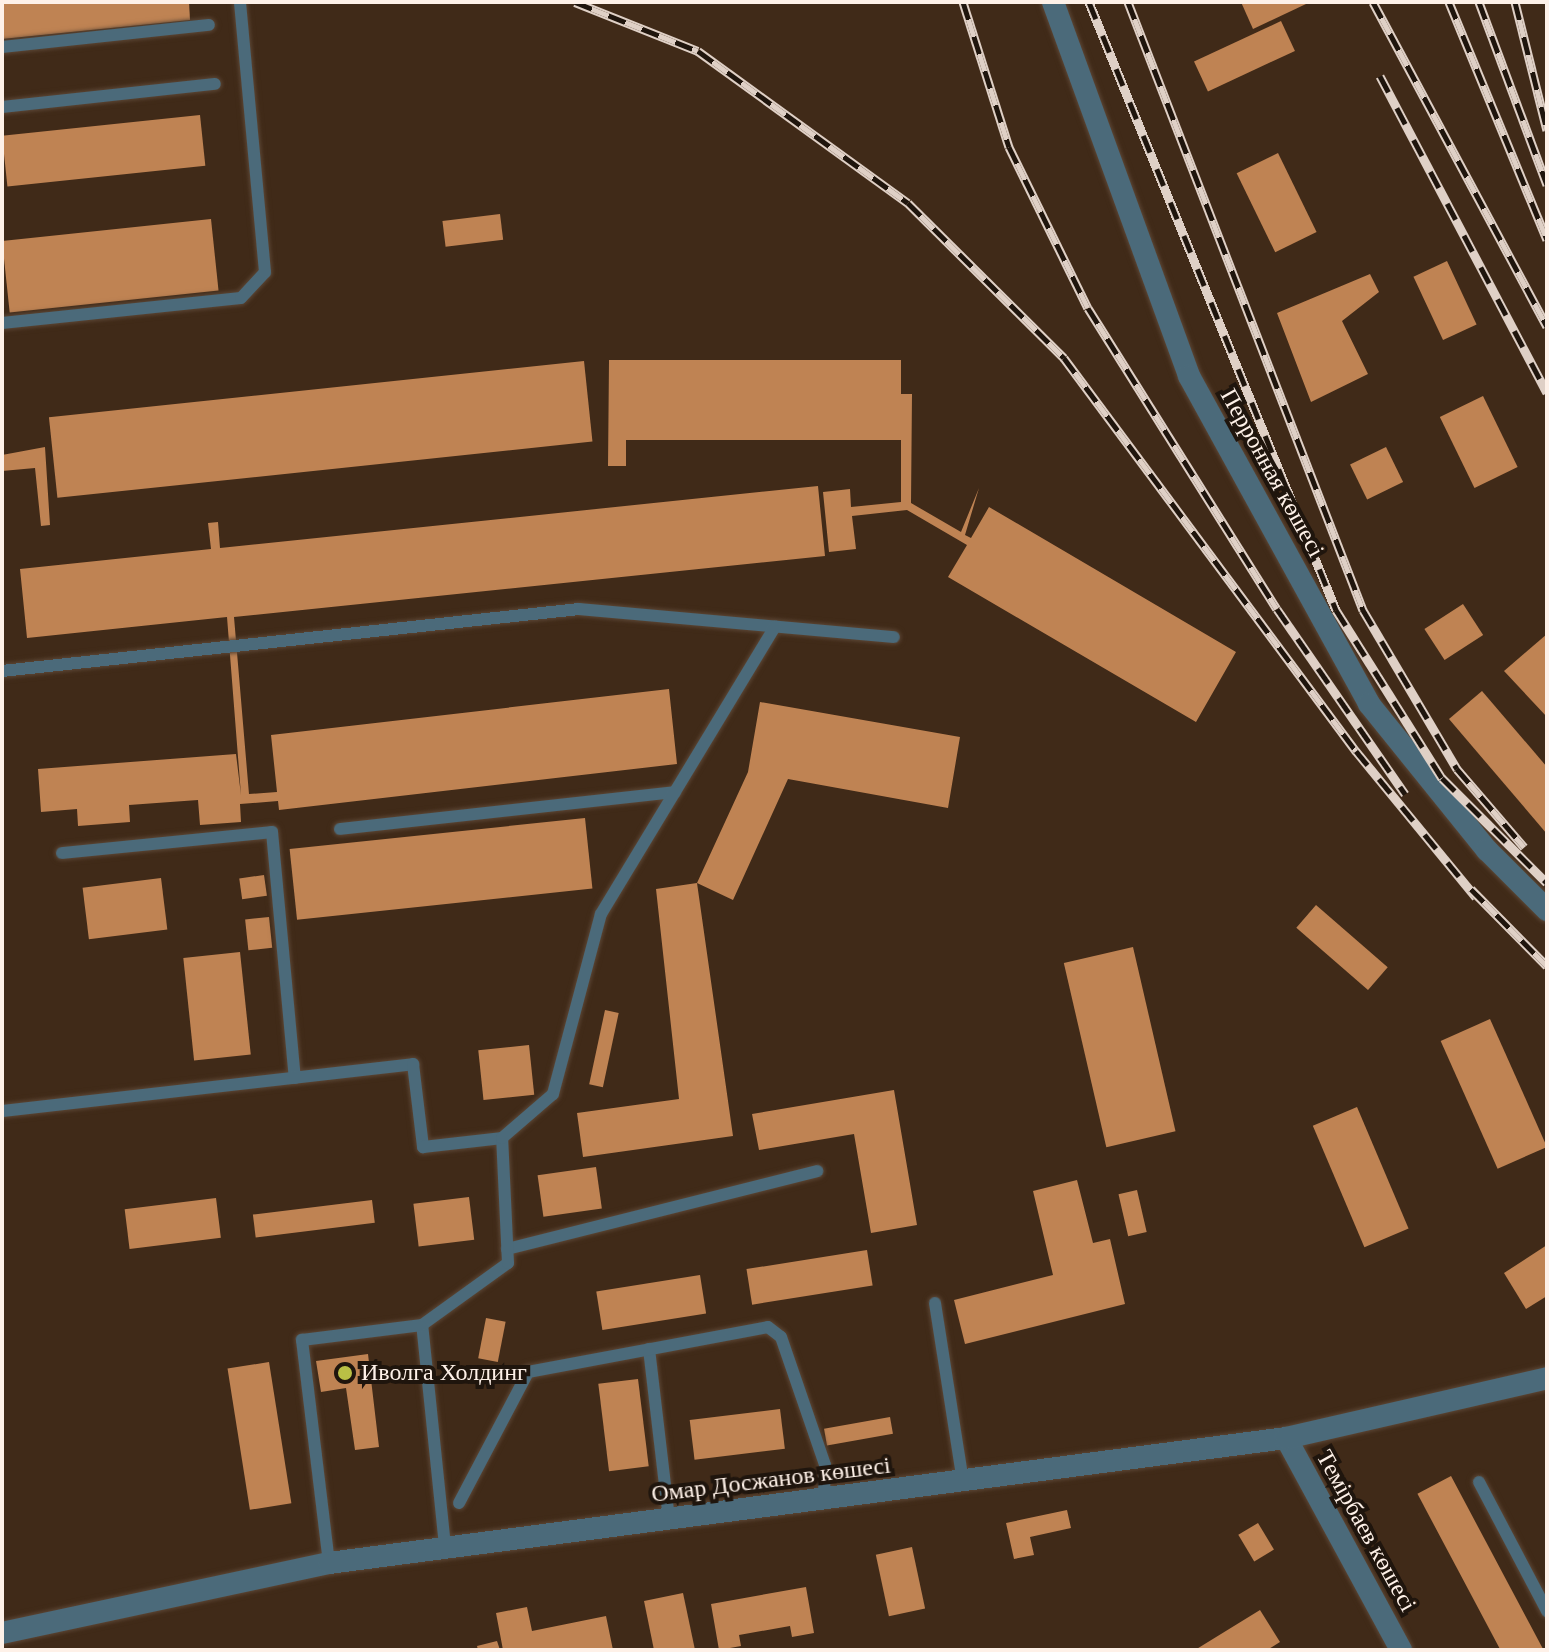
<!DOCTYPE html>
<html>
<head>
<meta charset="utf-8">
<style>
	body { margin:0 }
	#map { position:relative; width:1549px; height:1652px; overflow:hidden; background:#402a18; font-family:"Times New Roman",serif }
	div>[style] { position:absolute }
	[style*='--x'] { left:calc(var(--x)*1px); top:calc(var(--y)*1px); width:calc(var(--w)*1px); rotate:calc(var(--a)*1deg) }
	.building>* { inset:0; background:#bf8353; transform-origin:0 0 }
	.roads { filter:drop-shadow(0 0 2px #5b4635) drop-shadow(0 0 2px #5b4635) }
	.service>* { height:12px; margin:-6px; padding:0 6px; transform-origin:6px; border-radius:6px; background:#4b6a7a }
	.minor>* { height:22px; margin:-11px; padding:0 11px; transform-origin:11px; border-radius:11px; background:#4b6a7a }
	.tertiary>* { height:22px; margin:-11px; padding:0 11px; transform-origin:11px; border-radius:11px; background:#4b6a7a }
	.rail>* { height:9px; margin-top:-4.5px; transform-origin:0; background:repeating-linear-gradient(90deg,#1f150d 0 18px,#dfd0c6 0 36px); box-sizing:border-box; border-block:2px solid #dfd0c6 }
	.dots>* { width:22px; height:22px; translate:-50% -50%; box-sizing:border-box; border:4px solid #1f150d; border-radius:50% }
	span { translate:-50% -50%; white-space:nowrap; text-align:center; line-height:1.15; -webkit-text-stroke:8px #1f150d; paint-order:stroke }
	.street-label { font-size:24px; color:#fef1e8 }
	.poi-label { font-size:24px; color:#fef1e8 }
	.left { translate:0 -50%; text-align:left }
	.frame { position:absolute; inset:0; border:4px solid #fef1e8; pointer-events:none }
</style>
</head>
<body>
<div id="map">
	<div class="building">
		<i style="clip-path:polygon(2px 2px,189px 2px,190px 20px,2px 39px)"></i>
		<i style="clip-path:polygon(1241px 2px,1305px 2px,1306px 4px,1253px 29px)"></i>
		<i style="left:1281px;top:21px;width:33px;height:96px;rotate:65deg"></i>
		<i style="left:200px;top:115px;width:51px;height:199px;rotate:84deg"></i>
		<i style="left:1278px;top:153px;width:88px;height:46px;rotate:64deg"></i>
		<i style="left:500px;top:214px;width:26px;height:58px;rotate:83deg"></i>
		<i style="left:211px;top:219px;width:72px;height:210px;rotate:84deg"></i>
		<i style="left:1447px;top:261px;width:70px;height:37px;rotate:65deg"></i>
		<i style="clip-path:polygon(1370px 274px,1379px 292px,1342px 321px,1368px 374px,1311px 402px,1277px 313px)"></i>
		<i style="clip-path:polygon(609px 360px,901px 360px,901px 394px,912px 394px,911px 503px,961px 532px,979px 488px,965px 535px,971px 538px,989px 507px,1236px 652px,1196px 722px,948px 577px,967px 545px,907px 510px,852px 516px,856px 549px,829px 552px,823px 492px,850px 489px,851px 507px,901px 502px,901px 440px,626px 440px,626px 466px,608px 466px)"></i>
		<i style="left:584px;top:361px;width:81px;height:538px;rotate:84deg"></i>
		<i style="left:1483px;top:396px;width:79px;height:48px;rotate:64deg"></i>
		<i style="clip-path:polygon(45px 447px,50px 525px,41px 526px,35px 468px,2px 471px,2px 455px)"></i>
		<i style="left:1386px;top:447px;width:39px;height:40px;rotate:64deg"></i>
		<i style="clip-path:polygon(818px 486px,825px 556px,234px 617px,249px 794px,277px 792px,271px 735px,669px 689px,677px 764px,279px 810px,278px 801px,240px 804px,241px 822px,200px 825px,198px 800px,129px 805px,130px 822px,78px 826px,77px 809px,41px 812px,38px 769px,236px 754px,241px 795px,227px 617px,27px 638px,20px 569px,211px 549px,208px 523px,218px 522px,220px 548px)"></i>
		<i style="left:1463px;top:604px;width:37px;height:46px;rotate:57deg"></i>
		<i style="clip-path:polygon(1547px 634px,1547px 717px,1504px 671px)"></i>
		<i style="clip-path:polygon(1482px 691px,1547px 767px,1547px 834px,1449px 719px)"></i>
		<i style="clip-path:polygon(760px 702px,960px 737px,948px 808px,788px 779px,733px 900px,697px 883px,733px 1136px,583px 1157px,577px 1113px,679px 1099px,656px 889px,697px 883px,748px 772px)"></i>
		<i style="left:585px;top:818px;width:71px;height:297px;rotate:84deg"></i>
		<i style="left:264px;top:875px;width:21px;height:25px;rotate:82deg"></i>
		<i style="left:161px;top:878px;width:52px;height:79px;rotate:83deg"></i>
		<i style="left:1316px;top:905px;width:95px;height:30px;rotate:41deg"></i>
		<i style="left:269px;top:917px;width:31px;height:24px;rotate:84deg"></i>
		<i style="left:1133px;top:947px;width:189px;height:71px;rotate:77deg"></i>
		<i style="left:240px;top:952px;width:103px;height:57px;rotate:84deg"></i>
		<i style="left:605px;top:1010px;width:14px;height:76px;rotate:12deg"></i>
		<i style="left:1490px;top:1019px;width:140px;height:54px;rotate:66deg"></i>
		<i style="left:529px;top:1045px;width:50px;height:51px;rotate:84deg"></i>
		<i style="clip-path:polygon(894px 1090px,917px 1225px,871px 1233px,854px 1134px,759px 1150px,752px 1114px)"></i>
		<i style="left:1357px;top:1107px;width:132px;height:48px;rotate:67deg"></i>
		<i style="left:596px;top:1167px;width:42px;height:59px;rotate:82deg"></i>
		<i style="clip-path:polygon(1077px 1180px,1093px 1243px,1110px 1239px,1125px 1304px,965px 1344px,954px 1300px,1053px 1275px,1033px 1191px)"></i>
		<i style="left:1137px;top:1190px;width:43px;height:19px;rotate:77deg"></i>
		<i style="left:469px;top:1197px;width:43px;height:56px;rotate:83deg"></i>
		<i style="left:216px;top:1198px;width:40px;height:92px;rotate:83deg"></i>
		<i style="left:372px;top:1200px;width:23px;height:120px;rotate:83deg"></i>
		<i style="clip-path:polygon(1547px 1245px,1547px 1296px,1526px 1309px,1504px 1273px)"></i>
		<i style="left:867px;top:1250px;width:36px;height:122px;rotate:81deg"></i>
		<i style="left:700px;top:1275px;width:39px;height:105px;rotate:81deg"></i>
		<i style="left:486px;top:1318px;width:20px;height:41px;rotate:11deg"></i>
		<i style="clip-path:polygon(368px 1354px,379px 1447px,355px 1450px,346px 1388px,321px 1392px,316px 1361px)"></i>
		<i style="left:269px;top:1362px;width:143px;height:42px;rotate:81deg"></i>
		<i style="left:638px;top:1379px;width:88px;height:40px;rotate:83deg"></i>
		<i style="left:780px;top:1409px;width:40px;height:91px;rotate:83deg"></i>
		<i style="left:890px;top:1417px;width:17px;height:67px;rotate:80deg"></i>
		<i style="left:1451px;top:1476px;width:198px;height:38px;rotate:62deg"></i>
		<i style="clip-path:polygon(1067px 1510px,1071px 1528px,1030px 1537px,1034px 1555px,1014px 1559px,1006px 1523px)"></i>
		<i style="left:1258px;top:1523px;width:31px;height:23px;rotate:59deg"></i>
		<i style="left:912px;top:1547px;width:63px;height:37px;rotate:78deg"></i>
		<i style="clip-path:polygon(806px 1587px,814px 1633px,792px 1637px,790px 1626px,739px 1635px,741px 1646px,719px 1650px,711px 1604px)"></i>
		<i style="clip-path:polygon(683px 1593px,695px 1650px,654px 1650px,644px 1601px)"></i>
		<i style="clip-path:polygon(527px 1607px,532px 1631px,606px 1616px,613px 1650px,503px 1650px,496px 1613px)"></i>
		<i style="clip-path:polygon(1260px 1610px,1280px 1642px,1267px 1650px,1195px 1650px)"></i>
		<i style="clip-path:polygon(497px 1641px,500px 1650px,478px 1650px,477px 1646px)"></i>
	</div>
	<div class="roads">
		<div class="service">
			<i style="--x:2;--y:47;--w:208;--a:-6.1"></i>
			<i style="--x:2;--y:107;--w:214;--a:-6.2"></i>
			<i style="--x:2;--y:323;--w:240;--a:-6"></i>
			<i style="--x:241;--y:298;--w:35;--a:-47"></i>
			<i style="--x:265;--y:272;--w:271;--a:-95.3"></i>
			<i style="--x:2;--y:671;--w:580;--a:-6.13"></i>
			<i style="--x:579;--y:609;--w:316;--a:5.1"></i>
			<i style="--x:340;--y:829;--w:337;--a:-6.3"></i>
			<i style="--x:62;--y:853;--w:211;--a:-5.7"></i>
			<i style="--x:272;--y:832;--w:247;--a:84.7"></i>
			<i style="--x:2;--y:1111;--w:414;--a:-6.5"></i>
			<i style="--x:413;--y:1064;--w:84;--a:83.1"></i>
			<i style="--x:423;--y:1147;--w:80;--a:-6.5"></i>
			<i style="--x:507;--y:1249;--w:320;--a:-14.1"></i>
			<i style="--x:935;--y:1303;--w:181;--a:81.1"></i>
			<i style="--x:649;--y:1349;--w:170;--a:83.3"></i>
			<i style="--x:1479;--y:1482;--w:146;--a:62.2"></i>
			<i style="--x:459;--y:1503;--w:148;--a:-62.2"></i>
			<i style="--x:528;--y:1372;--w:244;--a:-10.6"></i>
			<i style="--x:768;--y:1327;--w:16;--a:38"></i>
			<i style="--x:781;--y:1337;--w:135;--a:71"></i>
			<i style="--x:825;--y:1465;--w:35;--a:92"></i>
			<i style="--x:445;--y:1546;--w:222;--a:-95.9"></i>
			<i style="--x:422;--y:1325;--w:106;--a:-35.8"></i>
			<i style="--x:508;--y:1263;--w:125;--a:-92.7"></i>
			<i style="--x:502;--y:1138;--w:67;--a:-40.8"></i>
			<i style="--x:553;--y:1094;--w:186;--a:-75.1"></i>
			<i style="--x:601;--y:914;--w:336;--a:-58.8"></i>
			<i style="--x:329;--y:1563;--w:225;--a:-96.9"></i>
			<i style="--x:302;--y:1340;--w:121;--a:-7.1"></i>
		</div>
		<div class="minor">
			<i style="--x:1053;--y:2;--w:398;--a:70"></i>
			<i style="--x:1189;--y:376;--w:374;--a:61.2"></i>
			<i style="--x:1369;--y:704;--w:188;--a:51.1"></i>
			<i style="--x:1487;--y:850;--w:85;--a:45"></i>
		</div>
		<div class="tertiary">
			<i style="--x:1286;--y:1438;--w:241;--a:61.5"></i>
			<i style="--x:2;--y:1633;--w:334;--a:-12.1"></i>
			<i style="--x:329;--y:1563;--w:965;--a:-7.44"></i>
			<i style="--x:1286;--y:1438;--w:268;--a:-12.9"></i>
		</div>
	</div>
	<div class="rail">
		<i style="--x:575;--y:2;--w:132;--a:21.7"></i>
		<i style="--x:698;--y:51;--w:259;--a:35.9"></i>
		<i style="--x:908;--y:203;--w:220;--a:44.8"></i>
		<i style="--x:1064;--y:358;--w:490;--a:53.4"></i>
		<i style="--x:1356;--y:751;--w:189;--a:50.6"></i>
		<i style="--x:963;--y:2;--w:152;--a:72.4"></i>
		<i style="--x:1009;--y:147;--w:179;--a:63.9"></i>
		<i style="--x:1088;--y:308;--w:355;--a:57.9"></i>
		<i style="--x:1277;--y:609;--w:225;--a:55.3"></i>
		<i style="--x:1089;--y:2;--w:656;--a:67.89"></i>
		<i style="--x:1336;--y:610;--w:199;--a:57.8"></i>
		<i style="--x:1442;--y:778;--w:148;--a:45"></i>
		<i style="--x:1128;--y:2;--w:652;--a:68.87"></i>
		<i style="--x:1363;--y:610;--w:185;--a:59.4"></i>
		<i style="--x:1457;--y:769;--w:103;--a:49.3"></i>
		<i style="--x:1373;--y:2;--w:368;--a:61.8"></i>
		<i style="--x:1449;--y:2;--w:257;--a:67.6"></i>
		<i style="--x:1479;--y:2;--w:195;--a:69.6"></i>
		<i style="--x:1515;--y:2;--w:132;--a:76"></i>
		<i style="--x:1380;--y:76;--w:358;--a:62.2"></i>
		<i style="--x:1471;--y:889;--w:108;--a:45.4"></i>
	</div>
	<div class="dots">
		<i style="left:345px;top:1373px;background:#bac045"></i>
	</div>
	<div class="street-label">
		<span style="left:1272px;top:473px;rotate:61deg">Перронная көшесі</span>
		<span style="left:771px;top:1480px;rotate:-7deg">Омар Досжанов көшесі</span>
		<span style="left:1366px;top:1531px;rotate:61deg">Темірбаев көшесі</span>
	</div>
	<div class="poi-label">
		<span class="left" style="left:361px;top:1373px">Иволга Холдинг</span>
	</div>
	<div class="frame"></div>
</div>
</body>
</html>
